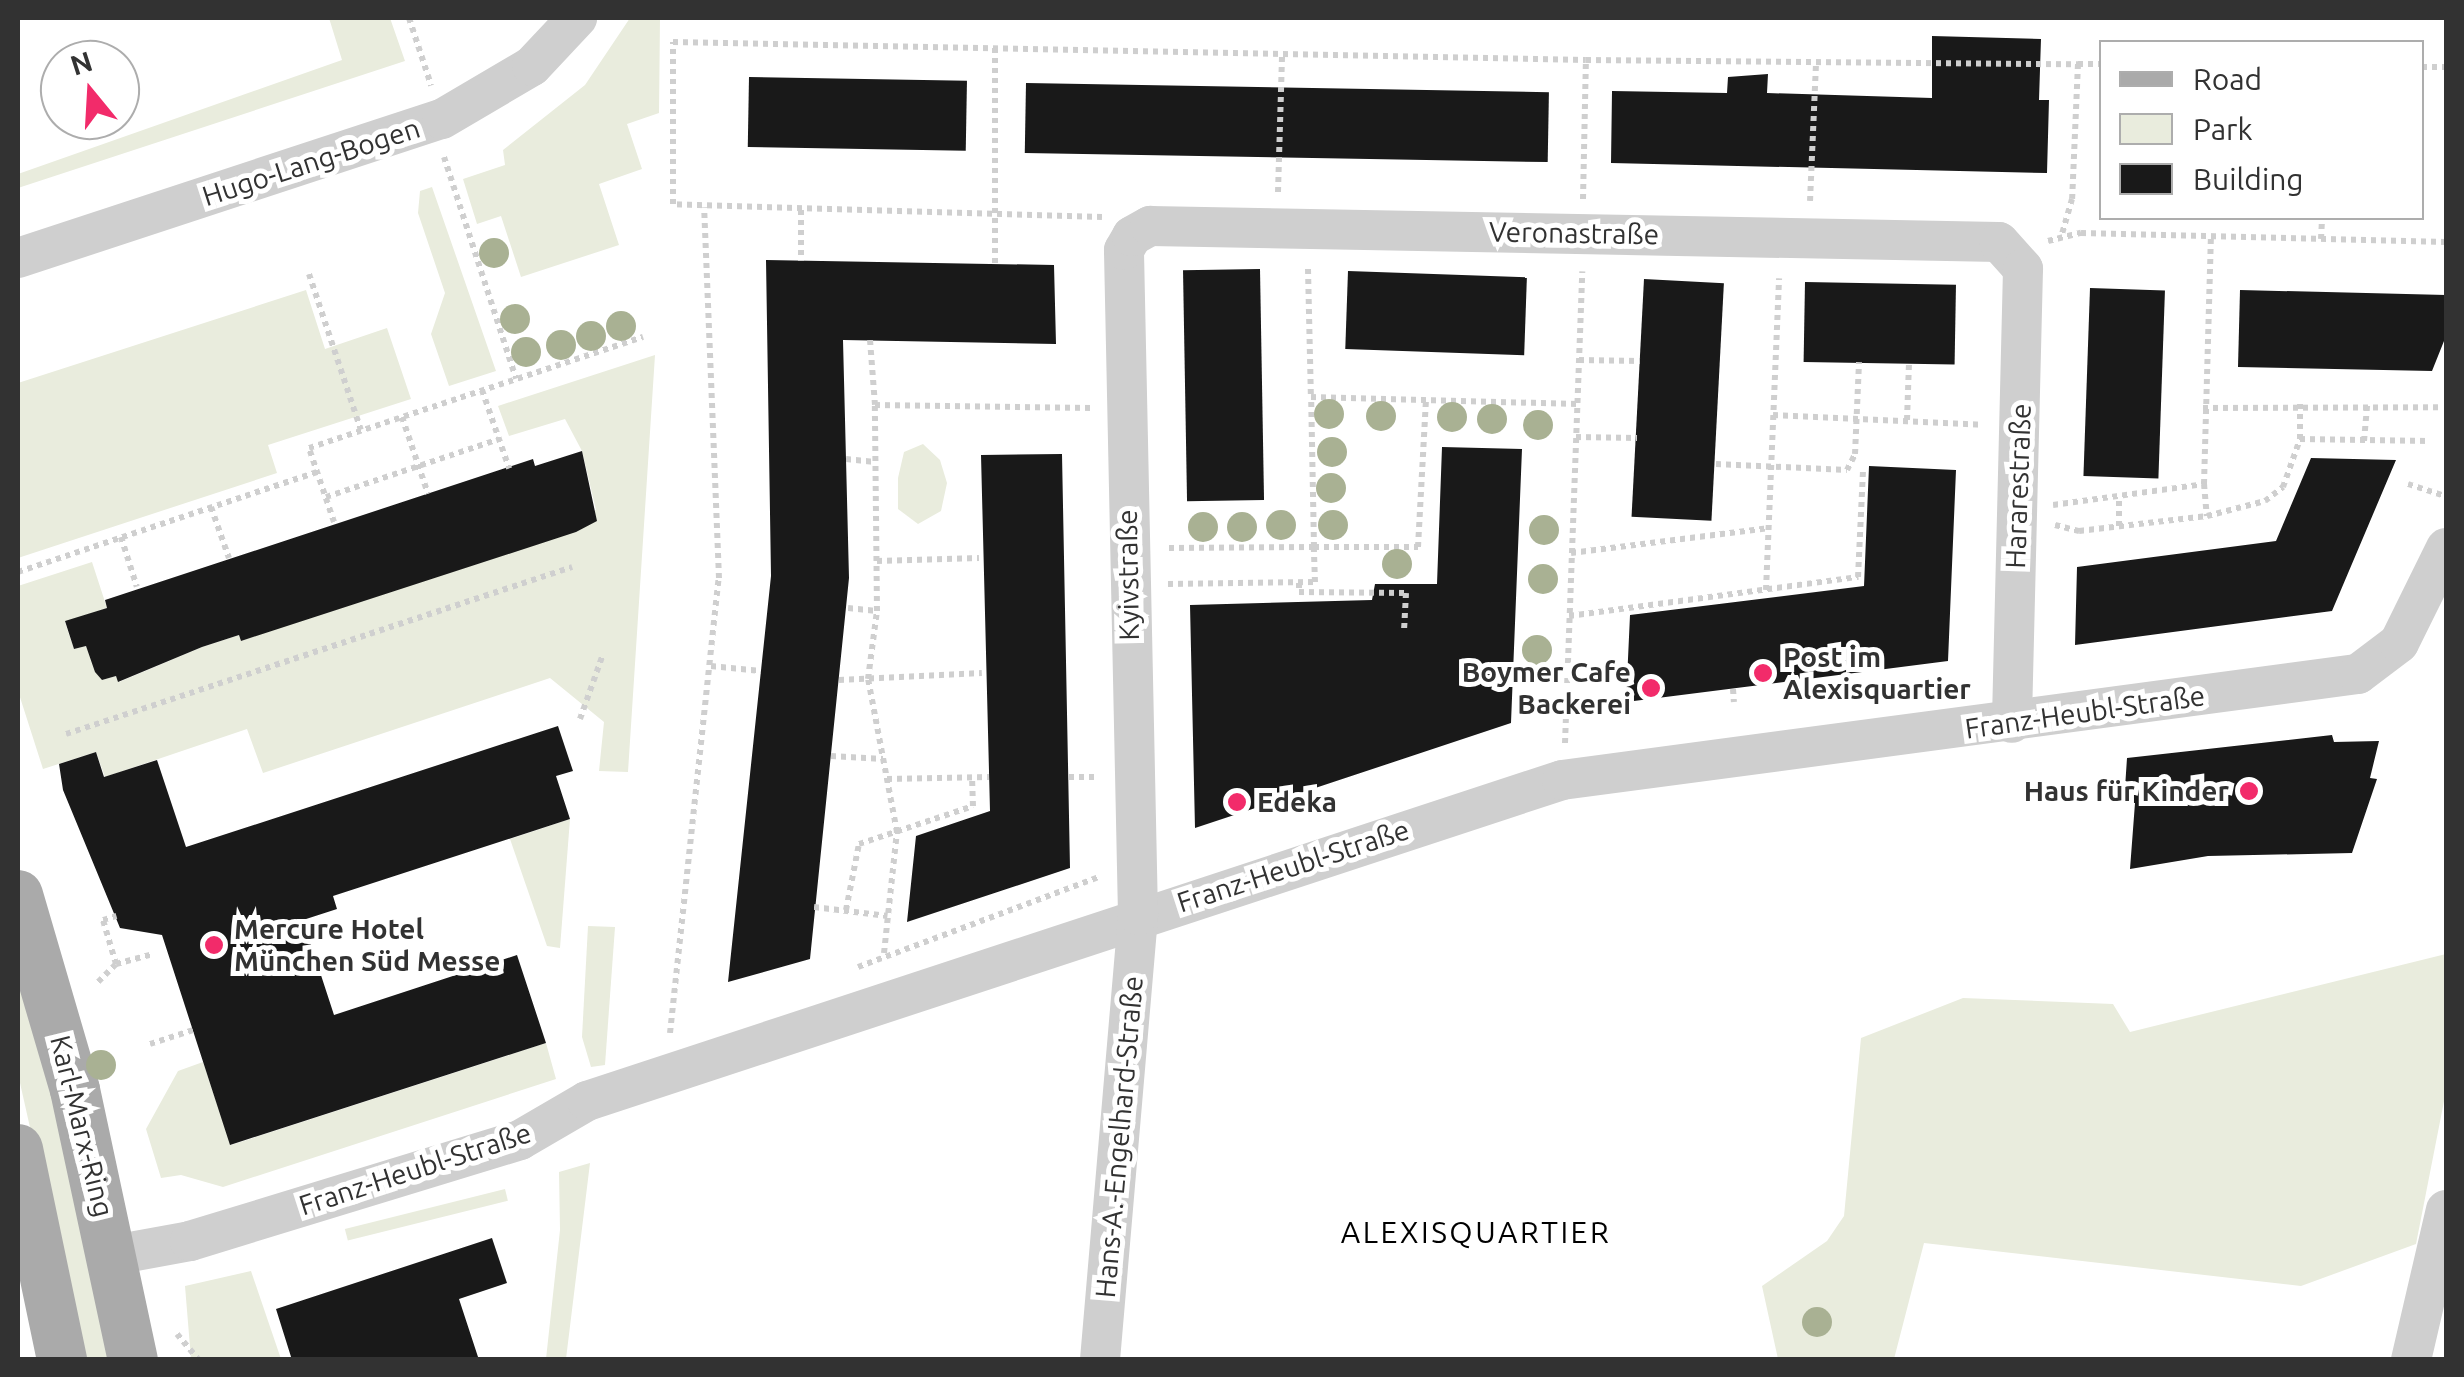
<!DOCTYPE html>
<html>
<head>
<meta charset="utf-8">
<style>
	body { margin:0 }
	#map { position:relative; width:2464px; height:1377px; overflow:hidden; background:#fff; font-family:Ubuntu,sans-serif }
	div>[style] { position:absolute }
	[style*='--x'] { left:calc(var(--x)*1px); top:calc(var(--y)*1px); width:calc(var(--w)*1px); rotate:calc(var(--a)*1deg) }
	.green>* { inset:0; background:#e9ecdd; transform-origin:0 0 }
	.building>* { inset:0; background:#191919; transform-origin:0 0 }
	.path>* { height:6px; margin-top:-3px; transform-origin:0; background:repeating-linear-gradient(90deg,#cfcfcf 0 5px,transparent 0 10px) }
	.minor>* { height:40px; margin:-20px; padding:0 20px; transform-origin:20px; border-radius:20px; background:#cfcfcf }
	.major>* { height:50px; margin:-25px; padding:0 25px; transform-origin:25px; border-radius:25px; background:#aaa }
	.trees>* { width:30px; height:30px; margin:-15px; border-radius:50%; background:#a9b193 }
	.dots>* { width:28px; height:28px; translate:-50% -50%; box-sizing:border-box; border:5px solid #fff; border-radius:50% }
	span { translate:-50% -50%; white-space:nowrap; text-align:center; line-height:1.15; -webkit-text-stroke:10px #fff; paint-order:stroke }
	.street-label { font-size:28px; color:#323232 }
	.poi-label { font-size:28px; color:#323232; font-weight:700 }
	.left { translate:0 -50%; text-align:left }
	.right { translate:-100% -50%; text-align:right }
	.neighbourhood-label { font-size:30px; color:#000; letter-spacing:2.5px }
	.frame { position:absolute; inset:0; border:20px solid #323232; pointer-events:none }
	.legend { position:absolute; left:2099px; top:40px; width:325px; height:180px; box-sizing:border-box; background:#fff; border:2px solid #adadad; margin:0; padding:12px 18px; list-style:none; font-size:30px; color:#323232 }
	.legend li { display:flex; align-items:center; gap:20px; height:50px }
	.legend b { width:50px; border:2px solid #adadad }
	.north { position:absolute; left:40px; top:40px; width:100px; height:100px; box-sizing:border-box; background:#fff; border:2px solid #adadad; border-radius:50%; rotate:342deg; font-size:28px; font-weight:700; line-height:40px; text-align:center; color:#323232 }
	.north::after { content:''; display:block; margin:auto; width:35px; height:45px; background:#f22b6a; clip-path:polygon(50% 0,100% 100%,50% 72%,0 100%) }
</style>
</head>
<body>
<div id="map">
	<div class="green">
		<i style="clip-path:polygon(329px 18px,390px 18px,405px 61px,18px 188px,18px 174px,342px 60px)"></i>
		<i style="clip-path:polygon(630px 18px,660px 18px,659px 113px,627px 124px,642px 169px,599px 184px,619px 245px,521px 277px,501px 216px,477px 224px,463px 179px,505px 165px,503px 150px,585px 85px)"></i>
		<i style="clip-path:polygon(432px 187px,496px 371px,449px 386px,431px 334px,445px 293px,418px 213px,420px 191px)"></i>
		<i style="clip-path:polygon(306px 290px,325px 349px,387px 328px,411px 399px,268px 445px,277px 473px,18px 558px,18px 383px)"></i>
		<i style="clip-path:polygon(655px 355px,628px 772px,599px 771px,604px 722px,550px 678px,263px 773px,247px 729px,105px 777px,96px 752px,43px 769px,18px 691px,18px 586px,92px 562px,107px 608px,65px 622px,74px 649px,86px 646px,102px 680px,116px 676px,119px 682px,202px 647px,239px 635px,241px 641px,596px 510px,582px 451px,565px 419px,509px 436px,498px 406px)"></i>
		<i style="clip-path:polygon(923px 444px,940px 460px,947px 483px,941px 511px,918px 524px,898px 509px,898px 478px,904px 452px)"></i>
		<i style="clip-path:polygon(570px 819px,560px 948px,547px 946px,510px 839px)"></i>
		<i style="clip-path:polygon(588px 926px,615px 927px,605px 1065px,591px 1067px,582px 1037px)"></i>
		<i style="clip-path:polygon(2446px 954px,2446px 1091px,2416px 1244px,2301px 1286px,1924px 1243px,1894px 1359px,1778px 1359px,1762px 1286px,1827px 1241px,1844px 1216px,1861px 1038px,1963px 998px,2113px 1004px,2130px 1032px)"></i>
		<i style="clip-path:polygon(18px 964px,51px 1090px,113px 1359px,82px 1359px,18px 1074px)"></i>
		<i style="clip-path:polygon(546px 1043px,556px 1079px,223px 1187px,181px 1175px,161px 1178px,146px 1129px,178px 1071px,203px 1062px,231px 1145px)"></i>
		<i style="clip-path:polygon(590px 1163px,566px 1359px,546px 1359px,560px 1230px,559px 1172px)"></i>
		<i style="left:505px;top:1189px;width:12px;height:165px;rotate:76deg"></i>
		<i style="clip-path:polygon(251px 1271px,281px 1359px,191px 1359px,185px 1286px)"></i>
	</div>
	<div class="building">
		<i style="clip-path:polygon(1932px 36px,2041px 39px,2039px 100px,2049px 100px,2047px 173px,1611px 163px,1612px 91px,1727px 93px,1728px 77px,1768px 74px,1767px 93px,1932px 98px)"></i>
		<i style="left:749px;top:77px;width:218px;height:70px;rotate:1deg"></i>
		<i style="left:1026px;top:83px;width:523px;height:70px;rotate:1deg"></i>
		<i style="clip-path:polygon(766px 260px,1054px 265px,1056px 344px,843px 340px,849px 578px,810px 959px,728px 982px,771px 576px)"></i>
		<i style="left:1260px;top:269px;width:231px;height:77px;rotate:89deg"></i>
		<i style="left:1348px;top:271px;width:179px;height:78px;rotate:2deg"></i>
		<i style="left:1644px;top:279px;width:80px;height:238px;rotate:3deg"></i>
		<i style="left:1805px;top:282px;width:151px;height:80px;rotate:1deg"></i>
		<i style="left:2090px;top:288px;width:75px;height:188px;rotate:2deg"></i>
		<i style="clip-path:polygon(2240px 290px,2446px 295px,2446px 336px,2432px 371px,2238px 367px)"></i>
		<i style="clip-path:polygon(1442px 447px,1522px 449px,1511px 723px,1195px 828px,1190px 605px,1372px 600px,1375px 584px,1437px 584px)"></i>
		<i style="clip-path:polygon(582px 451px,597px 521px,576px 532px,241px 641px,239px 635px,202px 647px,118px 682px,116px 676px,102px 680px,95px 672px,86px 646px,74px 649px,65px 621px,107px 608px,105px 600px,533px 459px,535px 466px)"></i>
		<i style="clip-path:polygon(1062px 454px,1070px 868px,907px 922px,916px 836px,990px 811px,981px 455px)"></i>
		<i style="clip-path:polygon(2311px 458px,2396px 460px,2332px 611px,2075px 645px,2077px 567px,2276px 541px)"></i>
		<i style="clip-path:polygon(1869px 466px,1956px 470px,1948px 661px,1626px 702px,1630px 615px,1864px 586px)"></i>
		<i style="clip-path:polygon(558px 726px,573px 771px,556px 776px,570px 819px,333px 896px,337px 909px,303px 920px,334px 1015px,517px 955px,546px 1043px,230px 1145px,162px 935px,120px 928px,63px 790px,59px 764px,96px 752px,104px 777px,157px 760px,186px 847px)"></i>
		<i style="clip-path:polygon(2332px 735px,2334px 742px,2379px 741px,2370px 778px,2377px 779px,2352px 853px,2208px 856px,2130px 869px,2135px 803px,2124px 803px,2127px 758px)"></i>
		<i style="clip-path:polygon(492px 1238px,507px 1283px,459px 1299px,479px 1360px,292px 1360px,276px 1309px)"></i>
	</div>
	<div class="path">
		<i style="--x:409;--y:18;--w:71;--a:71.8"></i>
		<i style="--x:995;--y:48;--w:218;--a:90"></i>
		<i style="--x:2078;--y:64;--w:24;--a:0"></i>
		<i style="--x:2422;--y:67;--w:24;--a:0"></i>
		<i style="--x:444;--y:157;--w:233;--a:72"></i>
		<i style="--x:1278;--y:192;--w:137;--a:-88.3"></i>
		<i style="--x:1583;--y:199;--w:139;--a:-88.8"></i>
		<i style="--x:1586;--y:60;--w:492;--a:0.5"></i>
		<i style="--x:2078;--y:64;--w:135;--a:92.5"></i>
		<i style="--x:2072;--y:199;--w:37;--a:106"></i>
		<i style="--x:1810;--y:201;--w:139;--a:-87.5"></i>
		<i style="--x:801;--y:210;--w:51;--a:90"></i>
		<i style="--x:1102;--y:217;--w:429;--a:-178.3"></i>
		<i style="--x:673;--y:204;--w:162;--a:-90"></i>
		<i style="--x:673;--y:42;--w:913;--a:1.13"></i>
		<i style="--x:2321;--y:239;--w:21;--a:-87"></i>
		<i style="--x:2048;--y:241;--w:34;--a:-14"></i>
		<i style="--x:2081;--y:233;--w:365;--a:1.4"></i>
		<i style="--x:1308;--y:269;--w:128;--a:88.7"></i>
		<i style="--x:309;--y:274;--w:164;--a:71.6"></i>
		<i style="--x:870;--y:340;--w:65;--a:85.6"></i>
		<i style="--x:1579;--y:360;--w:61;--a:0.9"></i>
		<i style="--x:482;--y:390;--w:83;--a:70.9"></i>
		<i style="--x:2203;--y:408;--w:240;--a:-0.2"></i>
		<i style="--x:1773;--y:415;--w:209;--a:2.7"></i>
		<i style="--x:402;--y:417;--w:81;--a:71.3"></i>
		<i style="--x:1907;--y:420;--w:57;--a:-88"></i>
		<i style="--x:1576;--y:437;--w:61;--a:0.9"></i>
		<i style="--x:2300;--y:439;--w:129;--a:0.9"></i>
		<i style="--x:2364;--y:441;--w:36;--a:-85"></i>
		<i style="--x:846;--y:459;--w:29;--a:6"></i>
		<i style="--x:1716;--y:464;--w:131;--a:2.6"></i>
		<i style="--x:1847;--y:470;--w:18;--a:-63"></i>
		<i style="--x:1855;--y:454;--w:92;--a:-87.5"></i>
		<i style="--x:2204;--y:484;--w:32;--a:85"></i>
		<i style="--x:2408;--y:484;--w:40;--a:18"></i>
		<i style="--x:326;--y:497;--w:182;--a:-18.5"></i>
		<i style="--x:2053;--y:505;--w:152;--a:-7.9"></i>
		<i style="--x:2204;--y:484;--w:247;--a:-88.4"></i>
		<i style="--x:211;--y:507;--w:54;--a:70.6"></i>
		<i style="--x:334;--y:522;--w:78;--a:-108.7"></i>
		<i style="--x:309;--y:448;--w:352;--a:-18.4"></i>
		<i style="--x:2055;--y:525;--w:25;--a:14"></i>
		<i style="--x:2079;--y:531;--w:129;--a:-6.7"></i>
		<i style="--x:2207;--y:516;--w:60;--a:-14.5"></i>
		<i style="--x:2265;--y:501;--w:23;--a:-38"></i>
		<i style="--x:2283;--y:487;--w:51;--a:-70.5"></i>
		<i style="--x:2300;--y:439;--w:36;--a:-90"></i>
		<i style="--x:2119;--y:526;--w:30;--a:-90"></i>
		<i style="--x:121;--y:537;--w:52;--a:72.3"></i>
		<i style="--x:1169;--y:548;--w:145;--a:-0.4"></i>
		<i style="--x:1314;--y:547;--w:150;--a:-91.1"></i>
		<i style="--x:1311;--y:397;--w:266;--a:1.5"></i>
		<i style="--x:1571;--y:553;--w:200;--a:-7.2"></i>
		<i style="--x:877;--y:561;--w:102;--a:-1.7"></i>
		<i style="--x:18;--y:572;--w:315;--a:-18.5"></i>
		<i style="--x:1299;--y:583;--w:9;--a:90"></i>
		<i style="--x:1299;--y:592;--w:107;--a:0.5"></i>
		<i style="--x:1406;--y:593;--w:38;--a:93"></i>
		<i style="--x:1168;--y:584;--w:147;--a:-0.8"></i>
		<i style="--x:1315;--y:582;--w:35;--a:-92"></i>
		<i style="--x:1314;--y:547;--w:104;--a:0"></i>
		<i style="--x:1418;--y:547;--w:147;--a:-86.9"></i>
		<i style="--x:1766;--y:590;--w:312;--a:-87.6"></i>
		<i style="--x:848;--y:608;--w:29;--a:6"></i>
		<i style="--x:1569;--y:616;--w:292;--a:-7.7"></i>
		<i style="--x:1858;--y:577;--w:106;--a:-87.3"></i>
		<i style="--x:711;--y:666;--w:50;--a:5.7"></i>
		<i style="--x:839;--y:680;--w:143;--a:-2.8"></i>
		<i style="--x:1733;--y:689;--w:13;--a:86"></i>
		<i style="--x:580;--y:719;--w:69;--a:-70.5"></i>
		<i style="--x:66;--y:734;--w:533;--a:-18.26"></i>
		<i style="--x:1565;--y:743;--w:472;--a:-87.9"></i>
		<i style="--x:831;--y:756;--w:52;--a:3.3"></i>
		<i style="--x:1069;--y:777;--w:29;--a:0"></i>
		<i style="--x:887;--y:779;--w:102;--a:-1.1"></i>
		<i style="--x:814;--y:907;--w:74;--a:7"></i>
		<i style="--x:846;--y:910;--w:67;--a:-78.9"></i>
		<i style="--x:859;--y:844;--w:120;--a:-18.4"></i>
		<i style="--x:973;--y:806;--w:27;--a:-92"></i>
		<i style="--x:884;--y:953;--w:122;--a:-83.9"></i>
		<i style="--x:897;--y:832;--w:156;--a:-100.7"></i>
		<i style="--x:868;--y:679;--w:69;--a:-82.5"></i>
		<i style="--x:877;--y:611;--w:206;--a:-90.6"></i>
		<i style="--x:875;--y:405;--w:216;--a:0.8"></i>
		<i style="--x:116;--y:964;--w:38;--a:-15"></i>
		<i style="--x:858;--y:967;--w:257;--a:-20.5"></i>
		<i style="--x:98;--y:982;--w:25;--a:-45"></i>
		<i style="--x:116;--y:964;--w:46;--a:-106.5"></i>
		<i style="--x:103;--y:920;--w:14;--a:-17"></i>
		<i style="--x:670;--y:1033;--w:458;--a:-83.9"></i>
		<i style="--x:719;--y:578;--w:371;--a:-92.3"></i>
		<i style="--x:150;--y:1044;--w:45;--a:-18"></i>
		<i style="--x:177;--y:1334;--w:34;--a:50"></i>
	</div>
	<div class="minor">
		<i style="--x:18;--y:258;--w:446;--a:-18.2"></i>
		<i style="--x:442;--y:119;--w:104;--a:-30.5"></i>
		<i style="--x:532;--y:66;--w:66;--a:-46.8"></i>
		<i style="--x:114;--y:1255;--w:77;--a:-10.4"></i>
		<i style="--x:190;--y:1241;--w:345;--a:-17"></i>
		<i style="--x:520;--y:1140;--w:78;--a:-30.2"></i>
		<i style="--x:587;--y:1101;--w:1026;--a:-18.22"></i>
		<i style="--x:1562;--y:780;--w:803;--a:-7.59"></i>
		<i style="--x:2358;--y:674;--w:51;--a:-37.1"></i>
		<i style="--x:2399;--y:643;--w:106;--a:-63.7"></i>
		<i style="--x:1100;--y:1360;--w:447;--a:-85.1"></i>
		<i style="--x:1138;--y:915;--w:665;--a:-91.21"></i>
		<i style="--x:1124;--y:250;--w:16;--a:-60"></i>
		<i style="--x:1132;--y:236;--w:21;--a:-29"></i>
		<i style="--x:1150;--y:226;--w:849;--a:1.08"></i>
		<i style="--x:1999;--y:242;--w:36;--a:48"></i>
		<i style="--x:2023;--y:269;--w:454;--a:91.4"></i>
		<i style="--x:2411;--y:1360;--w:154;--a:-76.9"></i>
	</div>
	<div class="major">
		<i style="--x:18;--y:895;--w:203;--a:73.7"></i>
		<i style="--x:75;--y:1090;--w:276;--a:77.9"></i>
		<i style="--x:18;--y:1149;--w:216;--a:78.2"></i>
	</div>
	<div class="trees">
		<i style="left:494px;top:253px"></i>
		<i style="left:515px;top:319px"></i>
		<i style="left:621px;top:326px"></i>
		<i style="left:591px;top:336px"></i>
		<i style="left:561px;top:345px"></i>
		<i style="left:526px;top:352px"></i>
		<i style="left:1329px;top:414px"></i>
		<i style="left:1381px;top:416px"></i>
		<i style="left:1452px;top:417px"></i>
		<i style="left:1492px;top:419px"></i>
		<i style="left:1538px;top:425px"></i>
		<i style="left:1332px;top:452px"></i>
		<i style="left:1331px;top:488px"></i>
		<i style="left:1281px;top:525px"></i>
		<i style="left:1333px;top:525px"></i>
		<i style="left:1203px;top:527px"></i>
		<i style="left:1242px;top:527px"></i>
		<i style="left:1544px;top:530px"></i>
		<i style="left:1397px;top:564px"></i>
		<i style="left:1543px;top:579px"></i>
		<i style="left:1537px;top:650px"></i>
		<i style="left:101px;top:1065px"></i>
		<i style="left:1817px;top:1322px"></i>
	</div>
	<div class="dots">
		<i style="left:1763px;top:673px;background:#f22b6a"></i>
		<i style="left:1651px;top:688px;background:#f22b6a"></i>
		<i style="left:2249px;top:791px;background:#f22b6a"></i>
		<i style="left:1237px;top:802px;background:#f22b6a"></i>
		<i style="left:214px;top:945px;background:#f22b6a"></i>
	</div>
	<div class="street-label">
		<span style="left:311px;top:162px;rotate:-18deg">Hugo-Lang-Bogen</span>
		<span style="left:1574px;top:233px;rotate:1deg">Veronastraße</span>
		<span style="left:2018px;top:486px;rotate:-88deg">Hararestraße</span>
		<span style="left:1128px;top:575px;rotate:-91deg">Kyivstraße</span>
		<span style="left:2085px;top:712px;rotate:-8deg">Franz-Heubl-Straße</span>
		<span style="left:1293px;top:866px;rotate:-18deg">Franz-Heubl-Straße</span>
		<span style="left:82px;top:1126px;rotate:76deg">Karl-Marx-Ring</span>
		<span style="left:1119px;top:1137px;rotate:-85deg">Hans-A.-Engelhard-Straße</span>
		<span style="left:415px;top:1169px;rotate:-18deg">Franz-Heubl-Straße</span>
	</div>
	<div class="poi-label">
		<span class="left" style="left:1783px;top:673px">Post im<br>Alexisquartier</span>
		<span class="right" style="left:1631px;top:688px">Boymer Cafe<br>Backerei</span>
		<span class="right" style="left:2229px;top:791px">Haus für Kinder</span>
		<span class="left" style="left:1257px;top:802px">Edeka</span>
		<span class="left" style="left:234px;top:945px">Mercure Hotel<br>München Süd Messe</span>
	</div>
	<div class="neighbourhood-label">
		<span style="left:1476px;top:1232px">ALEXISQUARTIER</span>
	</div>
	<div class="frame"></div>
	<ul class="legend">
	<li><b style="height:12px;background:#aaa"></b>Road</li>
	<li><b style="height:28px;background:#e9ecdd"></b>Park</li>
	<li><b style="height:28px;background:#191919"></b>Building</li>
	</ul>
	<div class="north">N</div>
</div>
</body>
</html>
